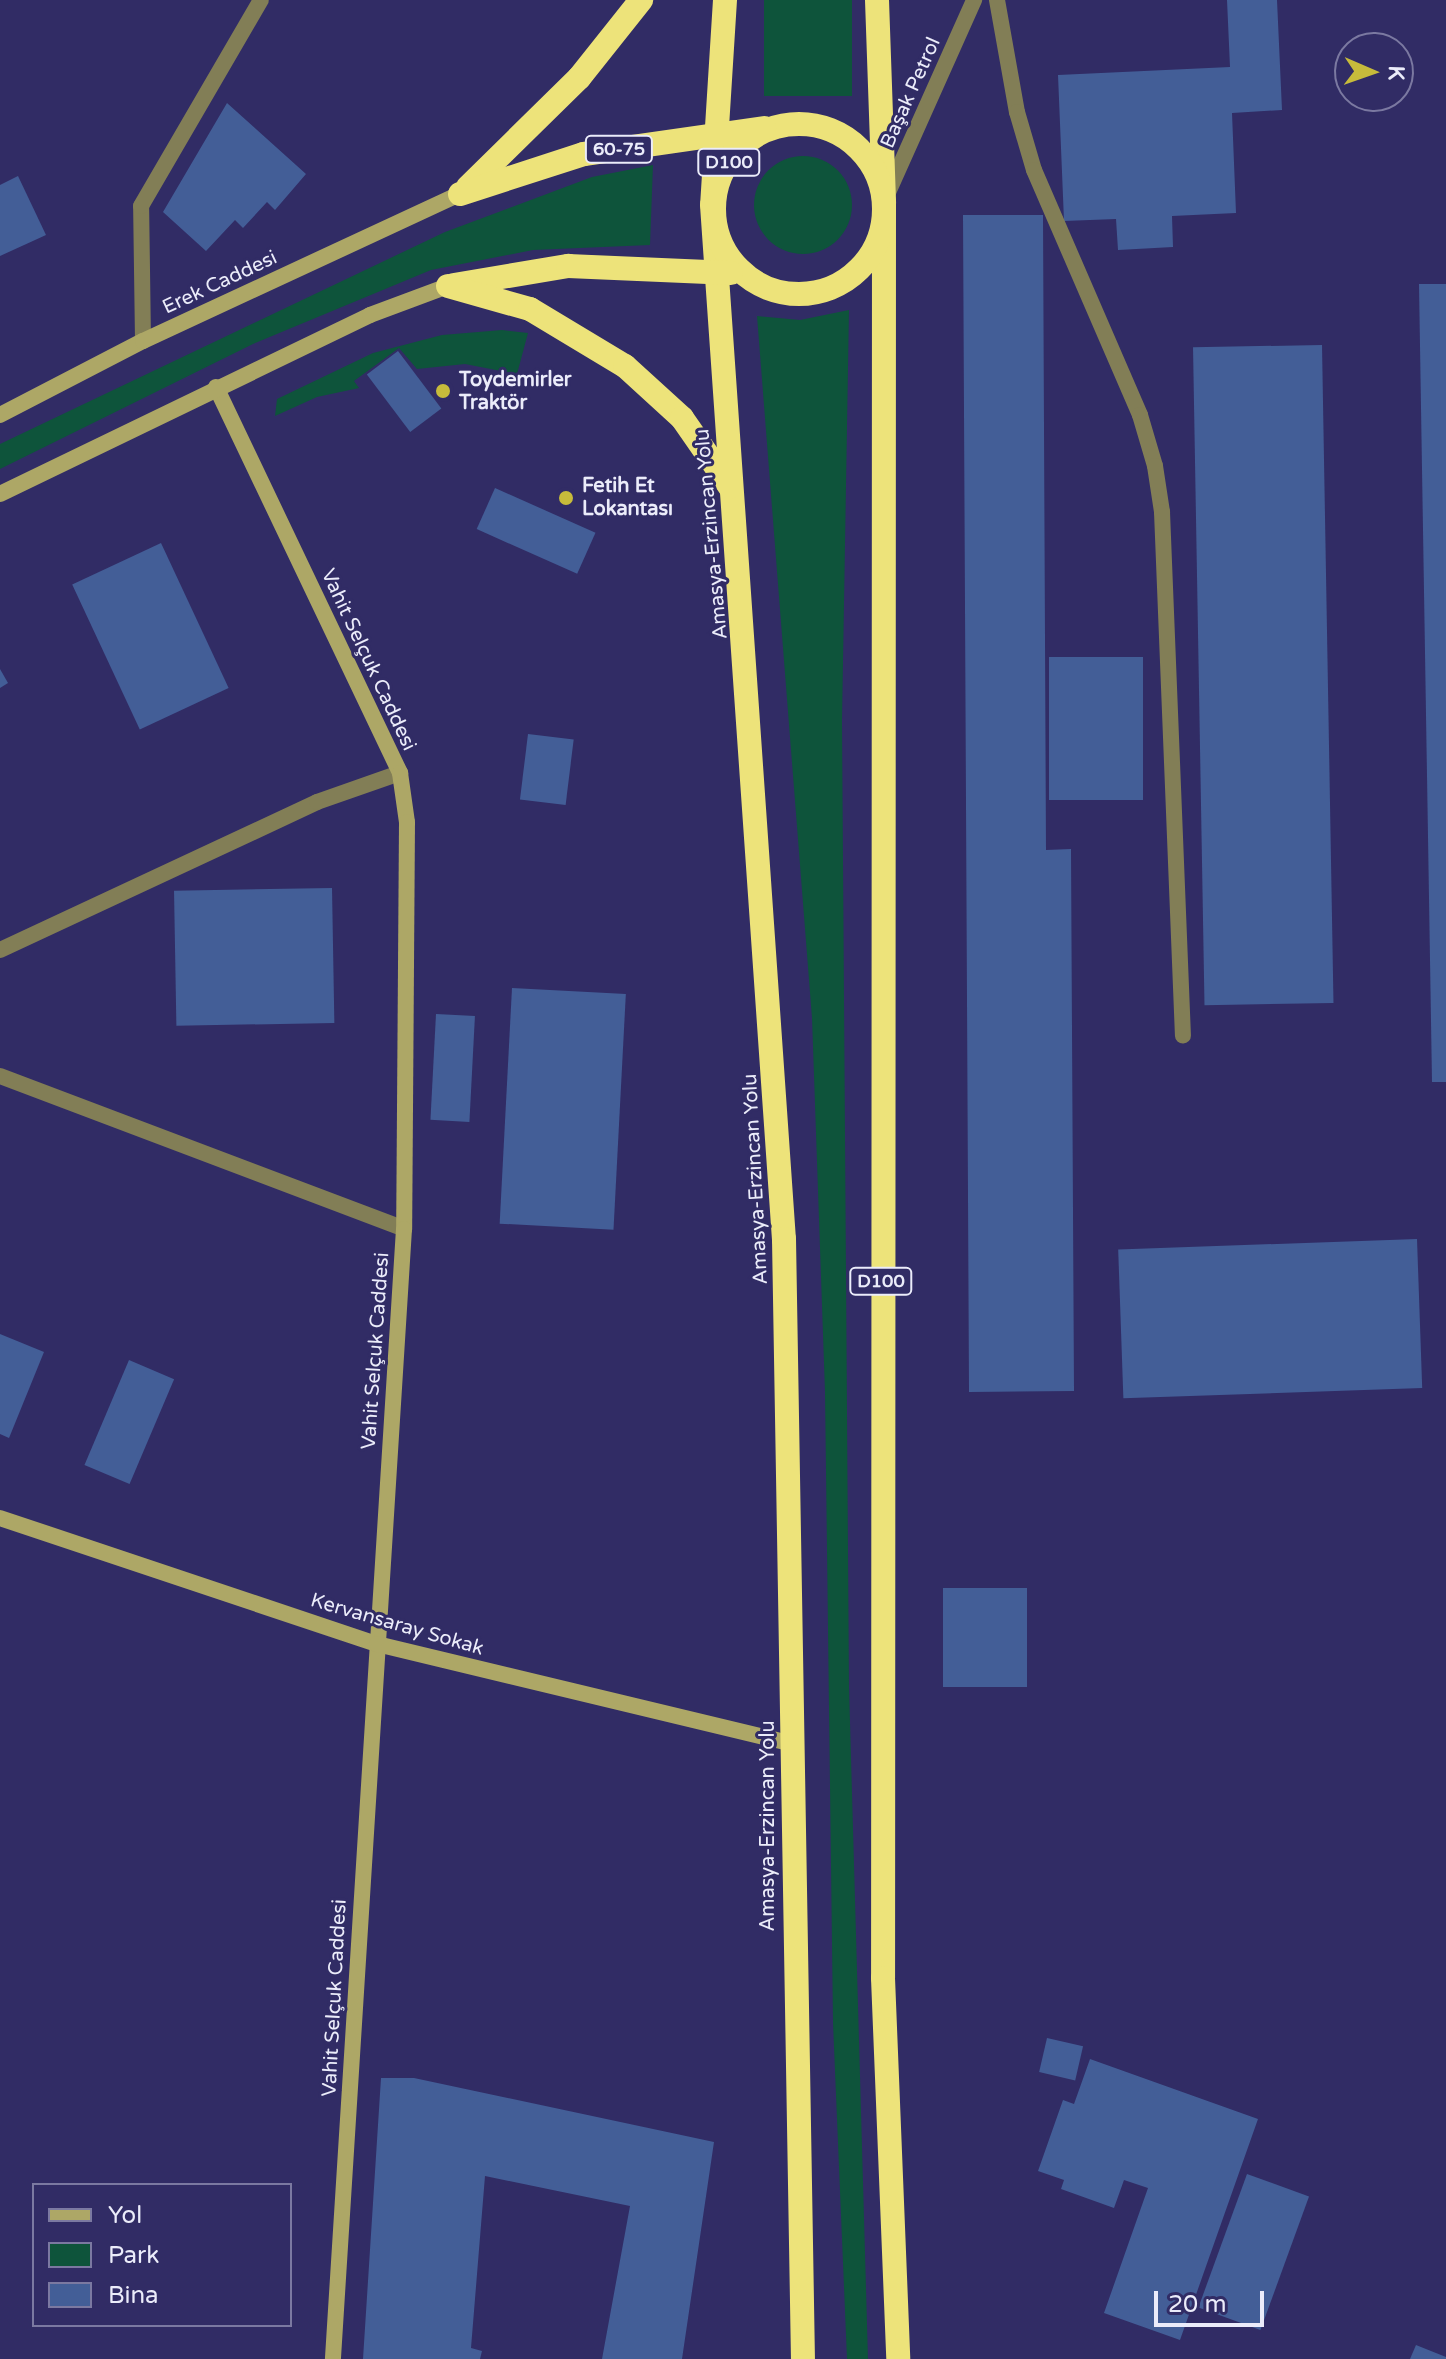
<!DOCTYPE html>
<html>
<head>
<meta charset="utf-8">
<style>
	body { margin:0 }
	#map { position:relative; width:1446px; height:2359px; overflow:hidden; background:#312c65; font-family:"Varela Round",sans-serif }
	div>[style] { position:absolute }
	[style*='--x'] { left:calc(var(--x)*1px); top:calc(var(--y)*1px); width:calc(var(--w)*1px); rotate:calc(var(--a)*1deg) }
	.green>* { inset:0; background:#0e543b; transform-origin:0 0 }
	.round { border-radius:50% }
	.building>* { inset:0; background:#435e97; transform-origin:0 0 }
	.lane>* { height:16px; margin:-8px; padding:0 8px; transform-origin:8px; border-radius:8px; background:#827e56 }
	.street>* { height:16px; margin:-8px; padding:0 8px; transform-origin:8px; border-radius:8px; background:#827e56 }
	.secondary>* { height:16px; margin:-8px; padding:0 8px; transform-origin:8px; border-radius:8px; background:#ada766 }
	.highway>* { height:24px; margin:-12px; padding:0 12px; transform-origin:12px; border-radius:12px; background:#ede37a }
	.highway>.ring { margin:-12px; padding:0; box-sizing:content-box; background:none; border:24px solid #ede37a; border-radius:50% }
	.dots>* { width:22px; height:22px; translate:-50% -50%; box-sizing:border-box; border:4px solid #312c65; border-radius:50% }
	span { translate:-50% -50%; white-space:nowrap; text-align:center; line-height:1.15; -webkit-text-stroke:6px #312c65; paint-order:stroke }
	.shield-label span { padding:2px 6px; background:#312c65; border:2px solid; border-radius:6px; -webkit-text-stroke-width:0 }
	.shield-label { font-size:18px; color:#ebecfa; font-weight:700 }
	.street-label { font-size:20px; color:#ebecfa }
	.poi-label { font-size:20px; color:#ebecfa; font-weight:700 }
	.left { translate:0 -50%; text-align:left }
	.legend { position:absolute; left:32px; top:2183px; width:260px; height:144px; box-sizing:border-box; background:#312c65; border:2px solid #7b79a1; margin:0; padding:10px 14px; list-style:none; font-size:24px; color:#ebecfa }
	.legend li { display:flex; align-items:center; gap:16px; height:40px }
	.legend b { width:40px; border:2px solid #7b79a1 }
	.north { position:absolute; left:1334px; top:32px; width:80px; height:80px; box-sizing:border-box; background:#312c65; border:2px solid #7b79a1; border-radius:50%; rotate:92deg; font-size:22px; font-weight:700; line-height:32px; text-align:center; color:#ebecfa }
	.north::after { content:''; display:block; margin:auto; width:28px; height:36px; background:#c7bb3b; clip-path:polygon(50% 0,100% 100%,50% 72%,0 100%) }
	.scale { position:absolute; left:1154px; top:2291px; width:110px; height:36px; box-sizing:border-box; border:4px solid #ebecfa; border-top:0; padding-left:10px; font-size:24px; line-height:28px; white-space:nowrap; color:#ebecfa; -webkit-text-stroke:6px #312c65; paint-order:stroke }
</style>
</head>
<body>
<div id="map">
	<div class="green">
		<i style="left:764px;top:0;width:88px;height:96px"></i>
		<i class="round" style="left:754px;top:156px;width:98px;height:98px"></i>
		<i style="clip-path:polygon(653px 165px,650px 245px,533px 250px,431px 270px,253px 344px,0 469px,0 444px,445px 232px,592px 177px)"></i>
		<i style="clip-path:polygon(849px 310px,842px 721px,849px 1687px,868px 2359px,847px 2359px,833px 2023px,825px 1392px,812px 1018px,757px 316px,800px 320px)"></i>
		<i style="clip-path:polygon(502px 330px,528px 333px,517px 374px,465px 364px,417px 369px,399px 348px,354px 381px,359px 388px,317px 397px,275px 416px,277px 399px,373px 353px,442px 335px)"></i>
	</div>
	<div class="building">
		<i style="clip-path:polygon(1227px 0,1277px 0,1282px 110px,1232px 113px,1236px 213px,1172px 216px,1173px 247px,1118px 250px,1116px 219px,1064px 221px,1058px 75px,1230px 67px)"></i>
		<i style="clip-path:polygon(227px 103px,306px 174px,275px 210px,267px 202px,243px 228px,235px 220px,206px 251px,163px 212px)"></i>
		<i style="clip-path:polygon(18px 176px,46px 235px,0 256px,0 185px)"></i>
		<i style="clip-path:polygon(963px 215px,1043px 215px,1046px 850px,1071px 849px,1074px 1391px,969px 1392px)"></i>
		<i style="clip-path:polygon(1419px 284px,1446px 284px,1446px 1082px,1432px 1082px)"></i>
		<i style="left:1322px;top:345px;width:658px;height:129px;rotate:89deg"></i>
		<i style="left:398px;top:351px;width:72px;height:39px;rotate:53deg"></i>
		<i style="left:495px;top:488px;width:110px;height:45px;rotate:24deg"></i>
		<i style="left:161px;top:543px;width:160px;height:98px;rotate:65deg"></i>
		<i style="left:1049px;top:657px;width:94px;height:143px"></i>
		<i style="clip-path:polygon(0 669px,8px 683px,0 688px)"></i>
		<i style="left:528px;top:734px;width:46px;height:66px;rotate:7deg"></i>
		<i style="left:332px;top:888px;width:135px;height:158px;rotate:89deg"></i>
		<i style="left:512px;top:988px;width:114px;height:236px;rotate:3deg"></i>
		<i style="left:436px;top:1014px;width:39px;height:106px;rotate:3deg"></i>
		<i style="left:1417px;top:1239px;width:149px;height:299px;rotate:88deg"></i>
		<i style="clip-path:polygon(0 1334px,44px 1352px,9px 1438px,0 1434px)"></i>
		<i style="left:129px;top:1360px;width:49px;height:114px;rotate:23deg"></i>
		<i style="left:943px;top:1588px;width:84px;height:99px"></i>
		<i style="left:1047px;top:2038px;width:37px;height:35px;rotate:13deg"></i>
		<i style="clip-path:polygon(1090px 2059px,1258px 2119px,1180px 2340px,1104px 2313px,1148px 2188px,1124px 2180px,1114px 2208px,1061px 2189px,1064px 2180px,1038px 2171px,1063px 2100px,1074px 2104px)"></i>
		<i style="clip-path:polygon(381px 2078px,414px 2078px,714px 2142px,682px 2359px,602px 2359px,630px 2206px,485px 2176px,471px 2348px,482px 2351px,480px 2359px,363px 2359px)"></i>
		<i style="left:1247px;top:2174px;width:66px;height:142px;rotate:20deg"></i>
		<i style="clip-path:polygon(1416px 2345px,1446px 2357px,1446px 2359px,1410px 2359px)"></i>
	</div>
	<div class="lane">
		<i style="--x:997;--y:0;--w:114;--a:79.9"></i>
		<i style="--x:1017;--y:112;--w:60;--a:73.7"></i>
		<i style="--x:1034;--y:170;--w:267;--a:66.6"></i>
		<i style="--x:1140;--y:415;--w:53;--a:73.6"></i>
		<i style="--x:1155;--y:466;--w:47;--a:81.3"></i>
		<i style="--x:1162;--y:512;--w:524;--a:87.71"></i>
		<i style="--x:886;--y:197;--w:216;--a:-65.9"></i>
	</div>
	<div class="street">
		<i style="--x:143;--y:341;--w:135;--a:-90.8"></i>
		<i style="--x:141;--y:206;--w:238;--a:-59.8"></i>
		<i style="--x:0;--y:950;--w:350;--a:-25"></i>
		<i style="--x:317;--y:802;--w:88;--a:-19.3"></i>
		<i style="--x:0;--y:1076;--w:432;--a:20.7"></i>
	</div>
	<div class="secondary">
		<i style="--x:216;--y:387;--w:428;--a:64.5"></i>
		<i style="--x:400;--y:773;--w:49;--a:81.9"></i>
		<i style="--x:407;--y:822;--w:407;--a:90.4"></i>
		<i style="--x:404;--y:1229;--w:1132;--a:93.6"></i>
		<i style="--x:0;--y:415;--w:161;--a:-27.4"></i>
		<i style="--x:143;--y:341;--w:349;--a:-24.9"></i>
		<i style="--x:0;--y:494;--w:411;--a:-25.8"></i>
		<i style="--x:370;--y:315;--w:83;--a:-20.4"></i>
		<i style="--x:0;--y:1518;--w:397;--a:18.5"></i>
		<i style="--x:377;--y:1644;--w:427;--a:13.5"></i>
	</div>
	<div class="highway">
		<i style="--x:725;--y:0;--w:205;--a:93.6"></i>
		<i style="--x:712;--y:205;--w:1037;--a:86.02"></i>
		<i style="--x:784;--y:1239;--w:1120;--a:89.03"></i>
		<i style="--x:877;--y:0;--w:203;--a:88"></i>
		<i style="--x:884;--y:203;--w:1775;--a:90.03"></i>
		<i style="--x:883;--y:1978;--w:381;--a:87.7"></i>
		<i class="ring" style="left:714px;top:124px;width:146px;height:146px"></i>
		<i style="--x:468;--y:187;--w:156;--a:-44.5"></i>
		<i style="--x:579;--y:78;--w:100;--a:-51.5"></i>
		<i style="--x:460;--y:194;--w:130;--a:-17.9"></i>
		<i style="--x:584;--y:154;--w:182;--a:-8.2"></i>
		<i style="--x:454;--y:285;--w:116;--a:-9.5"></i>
		<i style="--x:568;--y:266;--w:163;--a:2.5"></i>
		<i style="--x:448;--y:286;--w:85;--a:15.7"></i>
		<i style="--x:530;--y:309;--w:111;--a:31"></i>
		<i style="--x:625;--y:366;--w:77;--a:42.4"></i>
		<i style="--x:682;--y:418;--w:84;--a:55.2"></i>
	</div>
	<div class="dots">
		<i style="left:443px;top:391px;background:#c7bb3b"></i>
		<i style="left:566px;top:498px;background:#c7bb3b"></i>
	</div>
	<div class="shield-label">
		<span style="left:619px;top:149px">60-75</span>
		<span style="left:729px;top:162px">D100</span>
		<span style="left:881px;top:1281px">D100</span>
	</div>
	<div class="street-label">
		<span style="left:911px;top:93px;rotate:-66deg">Başak Petrol</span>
		<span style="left:220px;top:283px;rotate:-25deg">Erek Caddesi</span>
		<span style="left:712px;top:534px;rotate:-95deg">Amasya-Erzincan Yolu</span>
		<span style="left:368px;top:660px;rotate:65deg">Vahit Selçuk Caddesi</span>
		<span style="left:756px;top:1179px;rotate:-93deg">Amasya-Erzincan Yolu</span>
		<span style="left:376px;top:1351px;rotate:-86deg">Vahit Selçuk Caddesi</span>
		<span style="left:397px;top:1625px;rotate:16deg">Kervansaray Sokak</span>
		<span style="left:768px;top:1826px;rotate:-90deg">Amasya-Erzincan Yolu</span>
		<span style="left:335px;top:1998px;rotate:-87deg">Vahit Selçuk Caddesi</span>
	</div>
	<div class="poi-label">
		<span class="left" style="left:459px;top:392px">Toydemirler<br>Traktör</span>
		<span class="left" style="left:582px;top:498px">Fetih Et<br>Lokantası</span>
	</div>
	<ul class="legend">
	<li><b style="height:10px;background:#ada766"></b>Yol</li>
	<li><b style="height:22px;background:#0e543b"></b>Park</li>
	<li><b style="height:22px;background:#435e97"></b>Bina</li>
	</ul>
	<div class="north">K</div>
	<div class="scale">20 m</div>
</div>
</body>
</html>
